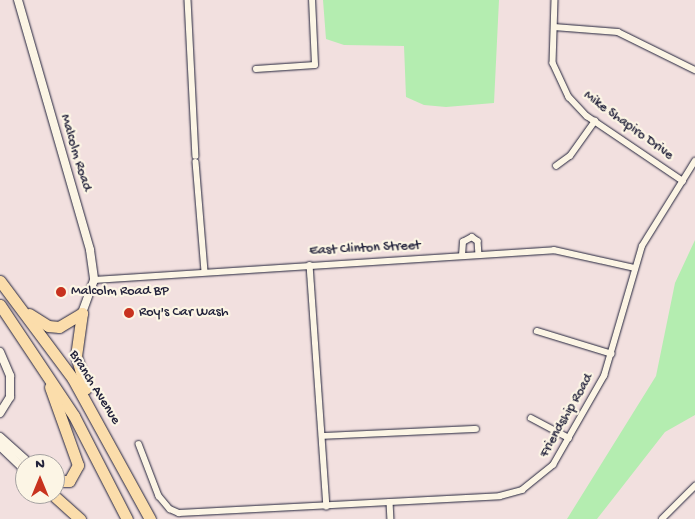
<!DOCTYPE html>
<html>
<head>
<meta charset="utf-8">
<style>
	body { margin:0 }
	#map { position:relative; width:695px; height:519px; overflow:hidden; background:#f2e0df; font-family:"Gochi Hand",sans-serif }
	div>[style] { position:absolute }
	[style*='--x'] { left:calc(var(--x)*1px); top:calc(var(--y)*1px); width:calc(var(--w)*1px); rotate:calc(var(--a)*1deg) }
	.green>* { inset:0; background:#b4edb0 }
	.roads { filter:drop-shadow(0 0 1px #22223b) drop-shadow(0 0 1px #22223b) }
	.minor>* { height:5.5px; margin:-2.75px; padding:0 2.75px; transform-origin:2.75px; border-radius:2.75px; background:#fcf5e5 }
	.tertiary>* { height:8px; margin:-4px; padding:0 4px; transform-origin:4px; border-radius:4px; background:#fcf5e5 }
	.motorway>* { height:11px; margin:-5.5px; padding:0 5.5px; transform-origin:5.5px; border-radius:5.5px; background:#fbddab }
	.dots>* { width:14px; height:14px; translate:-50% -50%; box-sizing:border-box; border:2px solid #fcf5e5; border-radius:50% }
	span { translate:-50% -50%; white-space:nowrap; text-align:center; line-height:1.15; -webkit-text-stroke:4.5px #fcf5e5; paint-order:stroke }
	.street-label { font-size:14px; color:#22223b }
	.poi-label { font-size:14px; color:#22223b }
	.left { translate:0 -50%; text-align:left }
	.north { position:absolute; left:15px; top:454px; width:50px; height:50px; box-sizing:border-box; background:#fcf5e5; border:1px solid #a5a1a1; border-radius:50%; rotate:0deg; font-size:14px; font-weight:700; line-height:20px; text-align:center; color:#22223b }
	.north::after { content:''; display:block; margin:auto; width:18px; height:22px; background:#c8321e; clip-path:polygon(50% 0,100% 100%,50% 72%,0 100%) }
</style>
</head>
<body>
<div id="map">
	<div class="green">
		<i style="clip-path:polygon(323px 0,499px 0,494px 103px,446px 107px,424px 105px,406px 97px,404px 46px,344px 45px,326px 39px)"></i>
		<i style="clip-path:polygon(695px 240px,695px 415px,665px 432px,597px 519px,567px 519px,656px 376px,675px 283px)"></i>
	</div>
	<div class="roads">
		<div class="minor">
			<i style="--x:188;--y:0;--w:156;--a:87.1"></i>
			<i style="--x:555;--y:0;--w:63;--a:91.8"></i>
			<i style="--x:553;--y:63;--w:38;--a:65"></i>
			<i style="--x:569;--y:97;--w:26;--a:47"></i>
			<i style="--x:587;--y:116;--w:116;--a:34.1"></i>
			<i style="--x:554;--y:27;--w:64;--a:4.5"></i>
			<i style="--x:618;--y:32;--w:86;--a:26.3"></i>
			<i style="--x:256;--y:69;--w:59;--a:-3.9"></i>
			<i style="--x:315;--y:65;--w:65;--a:-92.6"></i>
			<i style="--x:196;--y:162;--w:110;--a:85.3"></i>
			<i style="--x:556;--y:166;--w:17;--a:-36"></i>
			<i style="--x:570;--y:156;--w:43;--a:-54.5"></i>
			<i style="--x:462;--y:256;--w:14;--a:-86"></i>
			<i style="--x:463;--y:242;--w:10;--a:-29"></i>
			<i style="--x:472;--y:237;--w:7;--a:34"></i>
			<i style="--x:478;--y:241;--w:14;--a:86"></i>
			<i style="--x:310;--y:265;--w:242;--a:86"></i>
			<i style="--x:94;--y:280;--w:461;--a:-3.7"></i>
			<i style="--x:554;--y:250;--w:83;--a:12.5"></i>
			<i style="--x:537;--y:331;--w:78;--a:17"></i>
			<i style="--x:531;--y:418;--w:43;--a:27.8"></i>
			<i style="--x:322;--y:436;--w:154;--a:-2.6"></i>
			<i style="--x:139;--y:444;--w:56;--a:69"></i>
			<i style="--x:159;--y:496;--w:17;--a:50"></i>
			<i style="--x:170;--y:509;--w:10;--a:24"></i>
			<i style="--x:179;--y:513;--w:321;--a:-3"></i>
			<i style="--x:500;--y:496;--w:23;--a:-15"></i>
			<i style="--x:522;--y:490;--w:40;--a:-39"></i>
			<i style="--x:553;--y:465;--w:103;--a:-60.2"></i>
			<i style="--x:604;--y:376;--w:135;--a:-73.7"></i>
			<i style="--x:642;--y:246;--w:100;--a:-58.1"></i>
			<i style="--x:390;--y:502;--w:17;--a:87"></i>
			<i style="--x:662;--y:519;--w:47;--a:-45"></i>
		</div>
		<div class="tertiary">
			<i style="--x:18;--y:0;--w:260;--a:73.9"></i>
			<i style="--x:90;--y:250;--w:30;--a:82"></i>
			<i style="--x:94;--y:280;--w:35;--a:110"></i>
			<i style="--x:0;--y:352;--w:26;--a:67"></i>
			<i style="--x:10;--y:376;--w:21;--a:90"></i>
			<i style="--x:10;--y:397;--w:19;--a:122"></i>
			<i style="--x:0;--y:437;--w:39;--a:42"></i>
			<i style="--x:0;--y:446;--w:32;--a:44"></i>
		</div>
		<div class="motorway">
			<i style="--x:0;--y:281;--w:122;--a:53.3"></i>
			<i style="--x:73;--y:379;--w:160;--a:61.2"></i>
			<i style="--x:0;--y:305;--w:133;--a:56.3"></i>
			<i style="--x:74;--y:416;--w:116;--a:62.8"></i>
			<i style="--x:82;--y:313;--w:43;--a:97.9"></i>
			<i style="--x:76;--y:356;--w:34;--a:73"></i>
			<i style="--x:29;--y:314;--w:22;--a:32"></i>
			<i style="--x:48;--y:326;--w:11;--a:5"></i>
			<i style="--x:59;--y:327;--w:27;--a:-31"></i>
			<i style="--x:50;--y:387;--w:83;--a:70.3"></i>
			<i style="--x:78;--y:465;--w:18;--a:119"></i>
			<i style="--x:69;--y:481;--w:14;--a:180"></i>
			<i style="--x:23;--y:468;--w:3;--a:45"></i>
			<i style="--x:52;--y:494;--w:38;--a:42"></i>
		</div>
	</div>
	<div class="dots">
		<i style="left:61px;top:292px;background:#c8321e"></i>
		<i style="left:129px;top:313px;background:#c8321e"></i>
	</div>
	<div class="street-label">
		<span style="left:628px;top:126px;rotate:36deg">Mike Shapiro Drive</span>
		<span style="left:75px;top:153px;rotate:73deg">Malcolm Road</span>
		<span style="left:365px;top:249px;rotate:-3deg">East Clinton Street</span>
		<span style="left:94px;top:388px;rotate:58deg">Branch Avenue</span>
		<span style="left:567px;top:416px;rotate:-60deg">Friendship Road</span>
	</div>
	<div class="poi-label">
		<span class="left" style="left:71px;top:292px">Malcolm Road BP</span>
		<span class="left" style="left:139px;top:313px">Roy's Car Wash</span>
	</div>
	<div class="north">N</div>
</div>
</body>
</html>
